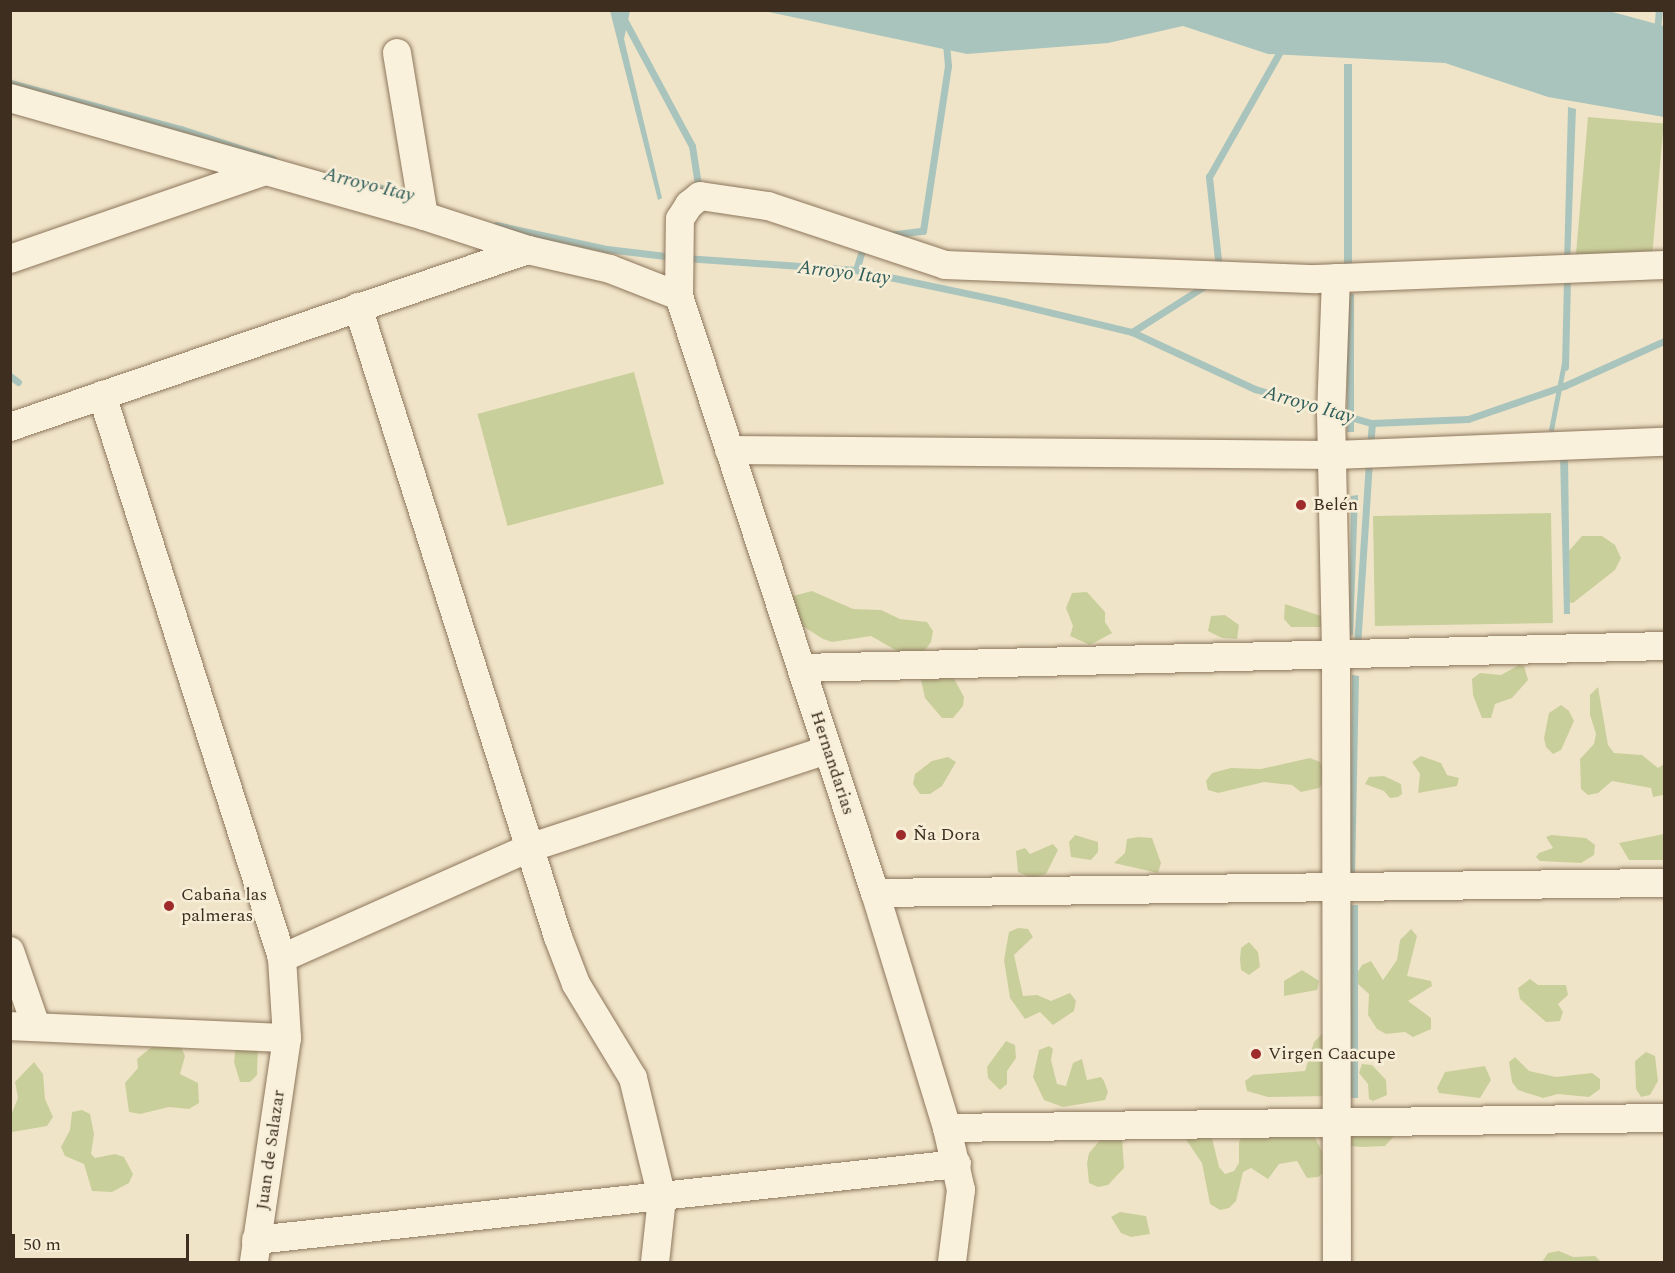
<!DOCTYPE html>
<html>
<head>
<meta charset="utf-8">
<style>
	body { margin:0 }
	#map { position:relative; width:1675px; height:1273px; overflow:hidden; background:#f0e4c8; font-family:Spectral,serif }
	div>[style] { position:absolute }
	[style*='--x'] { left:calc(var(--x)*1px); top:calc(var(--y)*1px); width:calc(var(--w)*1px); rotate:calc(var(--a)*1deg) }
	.green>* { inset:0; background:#c9cf9b; transform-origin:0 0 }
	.water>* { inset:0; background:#a9c4bc; transform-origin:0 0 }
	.stream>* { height:7px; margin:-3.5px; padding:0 3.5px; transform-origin:3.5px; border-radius:3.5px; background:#a9c4bc }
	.roads { filter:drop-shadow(0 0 2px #8d765c) drop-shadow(0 0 2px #8d765c) }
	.minor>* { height:28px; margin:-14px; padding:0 14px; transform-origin:14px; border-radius:14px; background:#faf1dc }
	.dots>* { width:16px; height:16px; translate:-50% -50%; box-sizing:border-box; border:3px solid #f7eed8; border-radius:50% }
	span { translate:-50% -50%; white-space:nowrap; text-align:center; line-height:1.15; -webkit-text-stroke:5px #f7eed8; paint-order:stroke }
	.poi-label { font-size:18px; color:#3d2e20 }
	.left { translate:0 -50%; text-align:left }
	.street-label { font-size:18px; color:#3d2e20 }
	.water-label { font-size:20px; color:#2f5d5a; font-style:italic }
	.frame { position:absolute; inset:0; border:12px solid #3d2e20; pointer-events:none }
	.scale { position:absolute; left:12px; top:1234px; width:177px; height:27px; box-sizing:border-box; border:3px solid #3d2e20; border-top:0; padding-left:8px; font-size:18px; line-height:21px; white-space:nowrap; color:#3d2e20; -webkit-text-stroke:4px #f7eed8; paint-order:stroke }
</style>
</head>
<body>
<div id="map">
	<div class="green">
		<i style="left:1588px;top:117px;width:76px;height:142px;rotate:5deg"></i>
		<i style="left:634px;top:372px;width:116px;height:162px;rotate:75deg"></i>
		<i style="left:1551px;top:513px;width:110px;height:178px;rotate:89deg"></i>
		<i style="clip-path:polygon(1582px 536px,1602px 536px,1615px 545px,1621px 558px,1615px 570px,1573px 603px,1568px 602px,1563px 568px,1568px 552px)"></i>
		<i style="clip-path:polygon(812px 591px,853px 609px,881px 610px,900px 619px,927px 622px,933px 631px,931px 642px,925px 650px,906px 656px,871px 636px,832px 642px,823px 639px,798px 623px,786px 603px,793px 596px)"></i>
		<i style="clip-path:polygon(1087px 592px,1105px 612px,1105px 622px,1112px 633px,1090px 645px,1070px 636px,1073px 626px,1066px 608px,1072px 593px)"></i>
		<i style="clip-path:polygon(1285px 604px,1321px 616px,1325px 619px,1322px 627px,1291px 627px,1284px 619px)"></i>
		<i style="clip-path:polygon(1225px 615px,1239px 625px,1237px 639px,1222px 638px,1208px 631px,1211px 616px)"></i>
		<i style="clip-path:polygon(1519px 665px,1524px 666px,1528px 680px,1512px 698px,1495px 704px,1491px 718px,1482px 718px,1473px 695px,1472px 679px,1480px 673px,1501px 675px)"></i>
		<i style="clip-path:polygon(920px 675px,952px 675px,964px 697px,963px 706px,953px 718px,942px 718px,925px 698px)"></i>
		<i style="clip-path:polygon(1598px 687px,1608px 745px,1614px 753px,1642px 755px,1658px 768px,1664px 764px,1663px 795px,1653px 797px,1651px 788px,1612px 781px,1598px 793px,1588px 795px,1581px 789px,1580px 759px,1594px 744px,1596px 734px,1590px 715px,1590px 695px)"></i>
		<i style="clip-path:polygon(1561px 705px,1569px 711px,1574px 721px,1561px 750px,1553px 754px,1546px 747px,1544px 738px,1549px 713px)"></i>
		<i style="clip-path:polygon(1421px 756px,1441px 763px,1447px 775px,1459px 778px,1457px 786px,1418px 793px,1420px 774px,1412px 762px)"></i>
		<i style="clip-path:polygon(948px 757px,956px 762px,942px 786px,930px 794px,920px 794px,913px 784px,915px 774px,932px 761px)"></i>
		<i style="clip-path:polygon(1310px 758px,1320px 762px,1324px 771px,1325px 780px,1319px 788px,1301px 792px,1292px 785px,1264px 782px,1218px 793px,1208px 790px,1206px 781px,1212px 773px,1231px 768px,1261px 769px)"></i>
		<i style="clip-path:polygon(1384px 776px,1401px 784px,1402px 794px,1398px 797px,1390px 798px,1384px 791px,1365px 784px,1369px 777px)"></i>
		<i style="clip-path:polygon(1664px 834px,1664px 860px,1629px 860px,1619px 843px)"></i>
		<i style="clip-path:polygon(1075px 835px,1098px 842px,1098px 852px,1091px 860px,1071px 857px,1069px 842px)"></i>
		<i style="clip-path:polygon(1551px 835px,1586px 838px,1595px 845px,1594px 855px,1581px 863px,1540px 861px,1536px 857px,1539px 853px,1553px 848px,1546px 837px)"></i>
		<i style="clip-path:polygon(1138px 837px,1152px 838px,1161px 863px,1158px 873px,1114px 863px,1125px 853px,1127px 839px)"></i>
		<i style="clip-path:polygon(1053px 844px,1058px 850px,1046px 874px,1032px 878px,1018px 872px,1016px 851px,1025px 848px,1030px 854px)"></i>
		<i style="clip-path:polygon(1018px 928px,1028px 929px,1033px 937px,1014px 955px,1023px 996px,1037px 995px,1051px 1001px,1070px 993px,1076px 1001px,1074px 1011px,1053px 1025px,1040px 1012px,1025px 1019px,1010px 998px,1004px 960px,1009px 932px)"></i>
		<i style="clip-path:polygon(1411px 929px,1417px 936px,1407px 976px,1431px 981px,1432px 986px,1408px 1001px,1431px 1018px,1431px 1029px,1413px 1037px,1405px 1032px,1386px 1034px,1377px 1029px,1368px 1015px,1369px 994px,1358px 984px,1356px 975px,1362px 965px,1371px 961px,1383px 980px,1397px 960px,1400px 940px)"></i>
		<i style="clip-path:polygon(1249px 942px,1258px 952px,1260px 967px,1249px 975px,1241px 970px,1240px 959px,1241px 948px)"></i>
		<i style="clip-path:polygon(1302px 970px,1319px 981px,1317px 990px,1284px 996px,1284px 981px)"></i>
		<i style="clip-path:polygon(1530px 979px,1538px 985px,1566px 985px,1568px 995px,1558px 1004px,1563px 1012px,1560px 1021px,1546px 1022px,1520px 999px,1518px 988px)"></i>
		<i style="clip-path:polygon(1322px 1034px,1327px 1035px,1331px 1096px,1268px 1097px,1247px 1091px,1245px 1081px,1253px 1075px,1305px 1071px,1314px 1042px)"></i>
		<i style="clip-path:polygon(1006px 1041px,1015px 1045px,1016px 1058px,1007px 1071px,1007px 1084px,1000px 1090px,988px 1078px,987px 1067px)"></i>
		<i style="clip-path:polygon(172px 1043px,181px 1047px,185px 1056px,180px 1074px,198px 1083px,199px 1103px,189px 1109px,169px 1107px,140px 1114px,129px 1112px,125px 1083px,138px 1068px,137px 1059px,153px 1046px)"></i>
		<i style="clip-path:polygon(258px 1044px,257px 1075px,250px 1082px,240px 1082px,234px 1062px,236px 1045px)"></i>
		<i style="clip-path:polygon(1049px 1046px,1053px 1049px,1051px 1060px,1057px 1084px,1066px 1086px,1073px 1063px,1082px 1059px,1087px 1080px,1101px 1077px,1104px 1081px,1108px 1092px,1105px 1100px,1063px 1107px,1044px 1100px,1033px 1077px,1039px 1050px)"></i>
		<i style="clip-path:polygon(1646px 1052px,1655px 1056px,1658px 1081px,1650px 1095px,1641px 1097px,1636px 1089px,1635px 1061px)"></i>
		<i style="clip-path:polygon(1515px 1057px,1529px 1071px,1556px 1077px,1592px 1073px,1600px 1079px,1600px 1089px,1589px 1097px,1558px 1094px,1543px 1098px,1518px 1090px,1512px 1082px,1509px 1062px)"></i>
		<i style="clip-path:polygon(34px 1062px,43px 1074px,45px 1099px,53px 1117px,47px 1126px,12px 1132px,11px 1115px,18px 1098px,15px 1082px)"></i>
		<i style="clip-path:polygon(1362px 1064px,1372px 1065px,1386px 1080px,1387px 1095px,1373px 1101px,1369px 1099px,1368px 1084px,1359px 1073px)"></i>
		<i style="clip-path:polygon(1485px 1066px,1491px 1080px,1480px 1098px,1439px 1093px,1437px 1088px,1445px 1072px)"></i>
		<i style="clip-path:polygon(82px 1110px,90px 1114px,94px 1134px,91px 1154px,95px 1158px,115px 1154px,124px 1157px,133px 1174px,129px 1183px,112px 1192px,92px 1191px,84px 1164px,65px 1156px,61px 1147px,70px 1130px,72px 1112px)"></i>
		<i style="clip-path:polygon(1309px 1125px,1326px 1160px,1326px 1170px,1318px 1177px,1307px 1178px,1297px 1161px,1279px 1164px,1268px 1179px,1251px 1168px,1243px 1172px,1236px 1201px,1229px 1208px,1220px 1210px,1210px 1204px,1202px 1163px,1185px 1138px,1212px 1138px,1219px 1167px,1225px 1174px,1234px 1171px,1239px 1163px,1239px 1142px,1247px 1128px)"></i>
		<i style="clip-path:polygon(1347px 1133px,1396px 1134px,1385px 1146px,1362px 1147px,1351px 1146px)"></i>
		<i style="clip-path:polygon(1102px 1138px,1122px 1138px,1124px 1168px,1108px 1185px,1098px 1187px,1089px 1183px,1087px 1163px,1089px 1153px)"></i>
		<i style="clip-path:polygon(1120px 1212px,1146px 1216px,1150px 1234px,1131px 1237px,1121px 1233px,1111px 1217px)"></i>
		<i style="clip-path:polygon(1559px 1251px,1573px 1257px,1595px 1256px,1601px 1262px,1542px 1262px,1548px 1253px)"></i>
	</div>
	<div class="water">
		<i style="clip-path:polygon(610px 11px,630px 11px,624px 39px,662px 198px,658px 200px)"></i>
		<i style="clip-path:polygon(764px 11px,1609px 11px,1664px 26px,1664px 117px,1548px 97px,1445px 63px,1268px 54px,1183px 26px,1108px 43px,967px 54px)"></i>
		<i style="left:1344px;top:64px;width:8px;height:202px"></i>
		<i style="clip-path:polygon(1568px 107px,1576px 109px,1570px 266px,1564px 265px)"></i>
		<i style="left:1347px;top:294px;width:7px;height:138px"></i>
		<i style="left:1563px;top:358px;width:5px;height:74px;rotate:11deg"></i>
		<i style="clip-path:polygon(1568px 453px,1570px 614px,1564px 614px,1560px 455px)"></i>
		<i style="clip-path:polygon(1358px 495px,1353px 635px,1349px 635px,1351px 496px)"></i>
		<i style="clip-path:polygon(1352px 675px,1359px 676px,1355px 875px,1350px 874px)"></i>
		<i style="left:1350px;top:905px;width:8px;height:193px"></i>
	</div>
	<div class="stream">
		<i style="--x:619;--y:10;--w:154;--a:61.8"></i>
		<i style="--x:692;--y:146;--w:46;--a:81.2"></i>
		<i style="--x:1657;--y:32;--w:22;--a:-85"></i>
		<i style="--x:10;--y:83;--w:177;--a:15.1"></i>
		<i style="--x:181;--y:129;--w:97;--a:18.1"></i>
		<i style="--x:350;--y:180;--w:64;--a:14.5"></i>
		<i style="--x:496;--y:225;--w:114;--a:12.2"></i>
		<i style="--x:607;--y:249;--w:67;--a:6.8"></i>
		<i style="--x:888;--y:235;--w:35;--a:-7"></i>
		<i style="--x:923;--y:231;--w:167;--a:-81.4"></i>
		<i style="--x:948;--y:66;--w:24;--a:-95"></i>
		<i style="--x:685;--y:258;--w:171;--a:4"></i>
		<i style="--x:856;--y:270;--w:150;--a:11.9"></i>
		<i style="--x:1003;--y:301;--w:133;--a:13.5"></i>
		<i style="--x:1132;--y:332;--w:136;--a:24.9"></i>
		<i style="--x:1255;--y:389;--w:73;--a:16.7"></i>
		<i style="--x:1219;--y:269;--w:93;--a:-96.2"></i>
		<i style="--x:1209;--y:177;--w:148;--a:-60.5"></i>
		<i style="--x:856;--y:270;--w:27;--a:-73"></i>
		<i style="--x:1132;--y:332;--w:88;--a:-32.4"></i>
		<i style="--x:1565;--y:367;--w:90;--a:-88.7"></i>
		<i style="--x:10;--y:376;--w:10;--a:37"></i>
		<i style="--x:1336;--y:413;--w:37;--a:16"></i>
		<i style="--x:1372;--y:423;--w:96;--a:-2.4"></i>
		<i style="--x:1468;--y:419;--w:102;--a:-19"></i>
		<i style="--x:1564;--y:386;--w:110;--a:-24.2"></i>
		<i style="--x:1370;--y:446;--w:23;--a:-85"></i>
		<i style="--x:1357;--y:647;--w:187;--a:-86.3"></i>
	</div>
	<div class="roads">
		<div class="minor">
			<i style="--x:397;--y:53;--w:165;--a:80.6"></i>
			<i style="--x:10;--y:98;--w:430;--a:15.9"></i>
			<i style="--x:424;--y:216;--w:109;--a:18.1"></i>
			<i style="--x:528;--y:250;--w:84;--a:13"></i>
			<i style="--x:610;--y:269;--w:74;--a:21.4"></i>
			<i style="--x:10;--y:259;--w:270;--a:-19"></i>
			<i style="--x:1336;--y:278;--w:134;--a:92.1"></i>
			<i style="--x:1331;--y:412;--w:243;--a:88.8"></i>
			<i style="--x:1336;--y:655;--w:607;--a:89.91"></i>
			<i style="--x:358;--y:307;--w:661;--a:72.39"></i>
			<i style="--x:558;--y:937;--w:50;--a:69"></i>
			<i style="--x:576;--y:984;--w:110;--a:58.8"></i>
			<i style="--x:633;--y:1078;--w:123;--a:76.4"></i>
			<i style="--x:662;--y:1198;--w:64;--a:96.2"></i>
			<i style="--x:102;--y:395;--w:591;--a:72.27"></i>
			<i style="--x:282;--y:958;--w:80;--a:86.4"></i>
			<i style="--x:287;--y:1038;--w:226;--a:98.4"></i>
			<i style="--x:10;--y:427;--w:547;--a:-18.87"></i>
			<i style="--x:729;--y:450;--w:606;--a:0.47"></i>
			<i style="--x:1335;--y:455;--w:329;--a:-2.3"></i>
			<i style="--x:802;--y:668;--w:862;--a:-1.46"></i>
			<i style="--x:875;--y:893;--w:789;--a:-0.73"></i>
			<i style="--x:10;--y:951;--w:79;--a:70.9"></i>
			<i style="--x:282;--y:958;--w:270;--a:-24"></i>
			<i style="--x:529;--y:848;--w:314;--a:-18.2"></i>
			<i style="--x:10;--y:1026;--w:277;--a:2.5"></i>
			<i style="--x:947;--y:1128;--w:717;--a:-0.8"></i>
			<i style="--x:256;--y:1240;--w:705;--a:-6.19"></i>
			<i style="--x:952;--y:1262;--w:73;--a:-82.9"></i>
			<i style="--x:961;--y:1190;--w:64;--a:-102.7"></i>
			<i style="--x:947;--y:1128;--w:246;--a:-107"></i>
			<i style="--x:875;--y:893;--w:628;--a:-108.18"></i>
			<i style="--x:679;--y:296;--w:77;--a:-89.3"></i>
			<i style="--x:680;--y:219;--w:17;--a:-57"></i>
			<i style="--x:689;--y:205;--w:14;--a:-39"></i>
			<i style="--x:700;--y:196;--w:69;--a:8.4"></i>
			<i style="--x:768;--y:206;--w:187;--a:18.4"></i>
			<i style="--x:945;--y:265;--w:371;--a:2.2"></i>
			<i style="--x:1316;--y:279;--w:348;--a:-2.3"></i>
		</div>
	</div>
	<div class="dots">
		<i style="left:1301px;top:505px;background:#9e2a2b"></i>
		<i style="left:901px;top:835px;background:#9e2a2b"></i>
		<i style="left:169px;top:906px;background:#9e2a2b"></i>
		<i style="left:1256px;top:1054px;background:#9e2a2b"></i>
	</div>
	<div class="poi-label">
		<span class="left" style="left:1313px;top:505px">Belén</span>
		<span class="left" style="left:913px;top:835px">Ña Dora</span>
		<span class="left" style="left:181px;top:906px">Cabaña las<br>palmeras</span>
		<span class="left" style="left:1268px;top:1054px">Virgen Caacupe</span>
	</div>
	<div class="street-label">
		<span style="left:832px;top:763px;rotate:72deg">Hernandarias</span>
		<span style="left:271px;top:1150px;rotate:-82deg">Juan de Salazar</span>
	</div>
	<div class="water-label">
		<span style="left:369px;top:185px;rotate:14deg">Arroyo Itay</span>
		<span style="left:844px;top:273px;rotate:7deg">Arroyo Itay</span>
		<span style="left:1309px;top:405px;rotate:16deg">Arroyo Itay</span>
	</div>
	<div class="frame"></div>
	<div class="scale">50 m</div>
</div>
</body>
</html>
